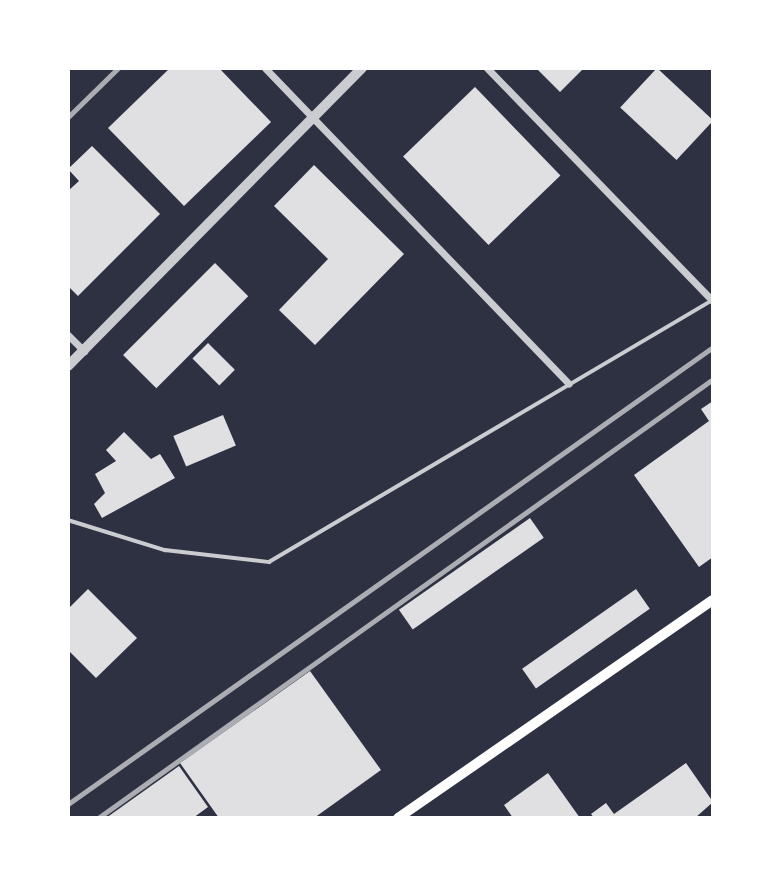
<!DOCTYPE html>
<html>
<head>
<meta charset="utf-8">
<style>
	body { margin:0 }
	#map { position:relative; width:781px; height:886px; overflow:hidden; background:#2d3142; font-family:Commissioner,sans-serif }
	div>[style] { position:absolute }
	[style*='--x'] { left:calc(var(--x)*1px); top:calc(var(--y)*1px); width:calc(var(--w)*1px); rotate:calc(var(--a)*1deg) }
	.building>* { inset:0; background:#e0e0e3; transform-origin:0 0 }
	.service>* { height:3.5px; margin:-1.75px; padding:0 1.75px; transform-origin:1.75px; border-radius:1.75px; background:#caccd0 }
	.minor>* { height:7px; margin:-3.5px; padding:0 3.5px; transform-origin:3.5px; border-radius:3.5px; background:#caccd0 }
	.tertiary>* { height:10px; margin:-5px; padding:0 5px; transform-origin:5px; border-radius:5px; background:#caccd0 }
	.secondary>* { height:10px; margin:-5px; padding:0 5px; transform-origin:5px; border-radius:5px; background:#fff }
	.rail>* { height:5px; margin:-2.5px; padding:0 2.5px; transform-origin:2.5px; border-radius:2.5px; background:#abadb3 }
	span { translate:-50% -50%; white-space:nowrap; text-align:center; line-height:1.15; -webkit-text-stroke:5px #fff; paint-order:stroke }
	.frame { position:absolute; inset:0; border:70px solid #fff; pointer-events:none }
</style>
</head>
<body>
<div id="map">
	<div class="building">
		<i style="clip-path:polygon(170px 68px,219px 68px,271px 122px,184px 206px,108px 128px)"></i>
		<i style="clip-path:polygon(536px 68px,584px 68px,560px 92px)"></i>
		<i style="left:657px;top:68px;width:77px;height:54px;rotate:43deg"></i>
		<i style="left:475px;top:87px;width:123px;height:100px;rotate:46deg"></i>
		<i style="clip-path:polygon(92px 146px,160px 214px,78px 296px,68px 286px,68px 191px,79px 181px,68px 169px)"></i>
		<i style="clip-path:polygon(314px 165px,404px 254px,315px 345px,279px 310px,328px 259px,274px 206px)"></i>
		<i style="left:215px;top:263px;width:47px;height:130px;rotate:45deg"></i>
		<i style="left:208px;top:343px;width:38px;height:22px;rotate:45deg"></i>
		<i style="clip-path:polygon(713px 401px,713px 557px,699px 567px,634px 475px,709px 421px,701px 409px)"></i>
		<i style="left:223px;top:415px;width:33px;height:54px;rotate:67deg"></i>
		<i style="clip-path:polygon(124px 432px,151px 459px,160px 454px,175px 478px,102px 518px,94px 504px,105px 493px,95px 474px,116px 461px,106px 450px)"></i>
		<i style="left:530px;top:518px;width:24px;height:160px;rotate:55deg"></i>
		<i style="clip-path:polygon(88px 589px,137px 638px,96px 678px,68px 650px,68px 609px)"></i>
		<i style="left:636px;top:589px;width:24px;height:139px;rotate:55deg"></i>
		<i style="clip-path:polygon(310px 671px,381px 770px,314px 818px,219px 818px,180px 763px)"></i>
		<i style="clip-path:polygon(686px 763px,713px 802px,695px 818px,594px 818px,591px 814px,606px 803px,614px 814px)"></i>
		<i style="clip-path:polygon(179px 766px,208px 807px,193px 818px,106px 818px)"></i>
		<i style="clip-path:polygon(548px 773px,580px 818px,513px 818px,504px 805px)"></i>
	</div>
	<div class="service">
		<i style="--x:68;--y:520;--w:102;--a:17.2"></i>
		<i style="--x:165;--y:550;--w:105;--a:6.6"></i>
		<i style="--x:269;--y:562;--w:513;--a:-30.56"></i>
	</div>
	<div class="minor">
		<i style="--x:265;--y:68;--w:438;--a:46.1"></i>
		<i style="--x:487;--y:68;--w:323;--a:45.9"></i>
		<i style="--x:68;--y:335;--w:23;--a:45"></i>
	</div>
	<div class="tertiary">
		<i style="--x:68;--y:366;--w:419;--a:-45.4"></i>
	</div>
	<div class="secondary">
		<i style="--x:398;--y:818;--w:383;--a:-34.7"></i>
	</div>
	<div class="rail">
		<i style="--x:68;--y:117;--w:70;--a:-44.4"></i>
		<i style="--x:68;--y:804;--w:790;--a:-35.32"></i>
		<i style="--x:98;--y:818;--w:756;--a:-35.52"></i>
	</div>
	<div class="frame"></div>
</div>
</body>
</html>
